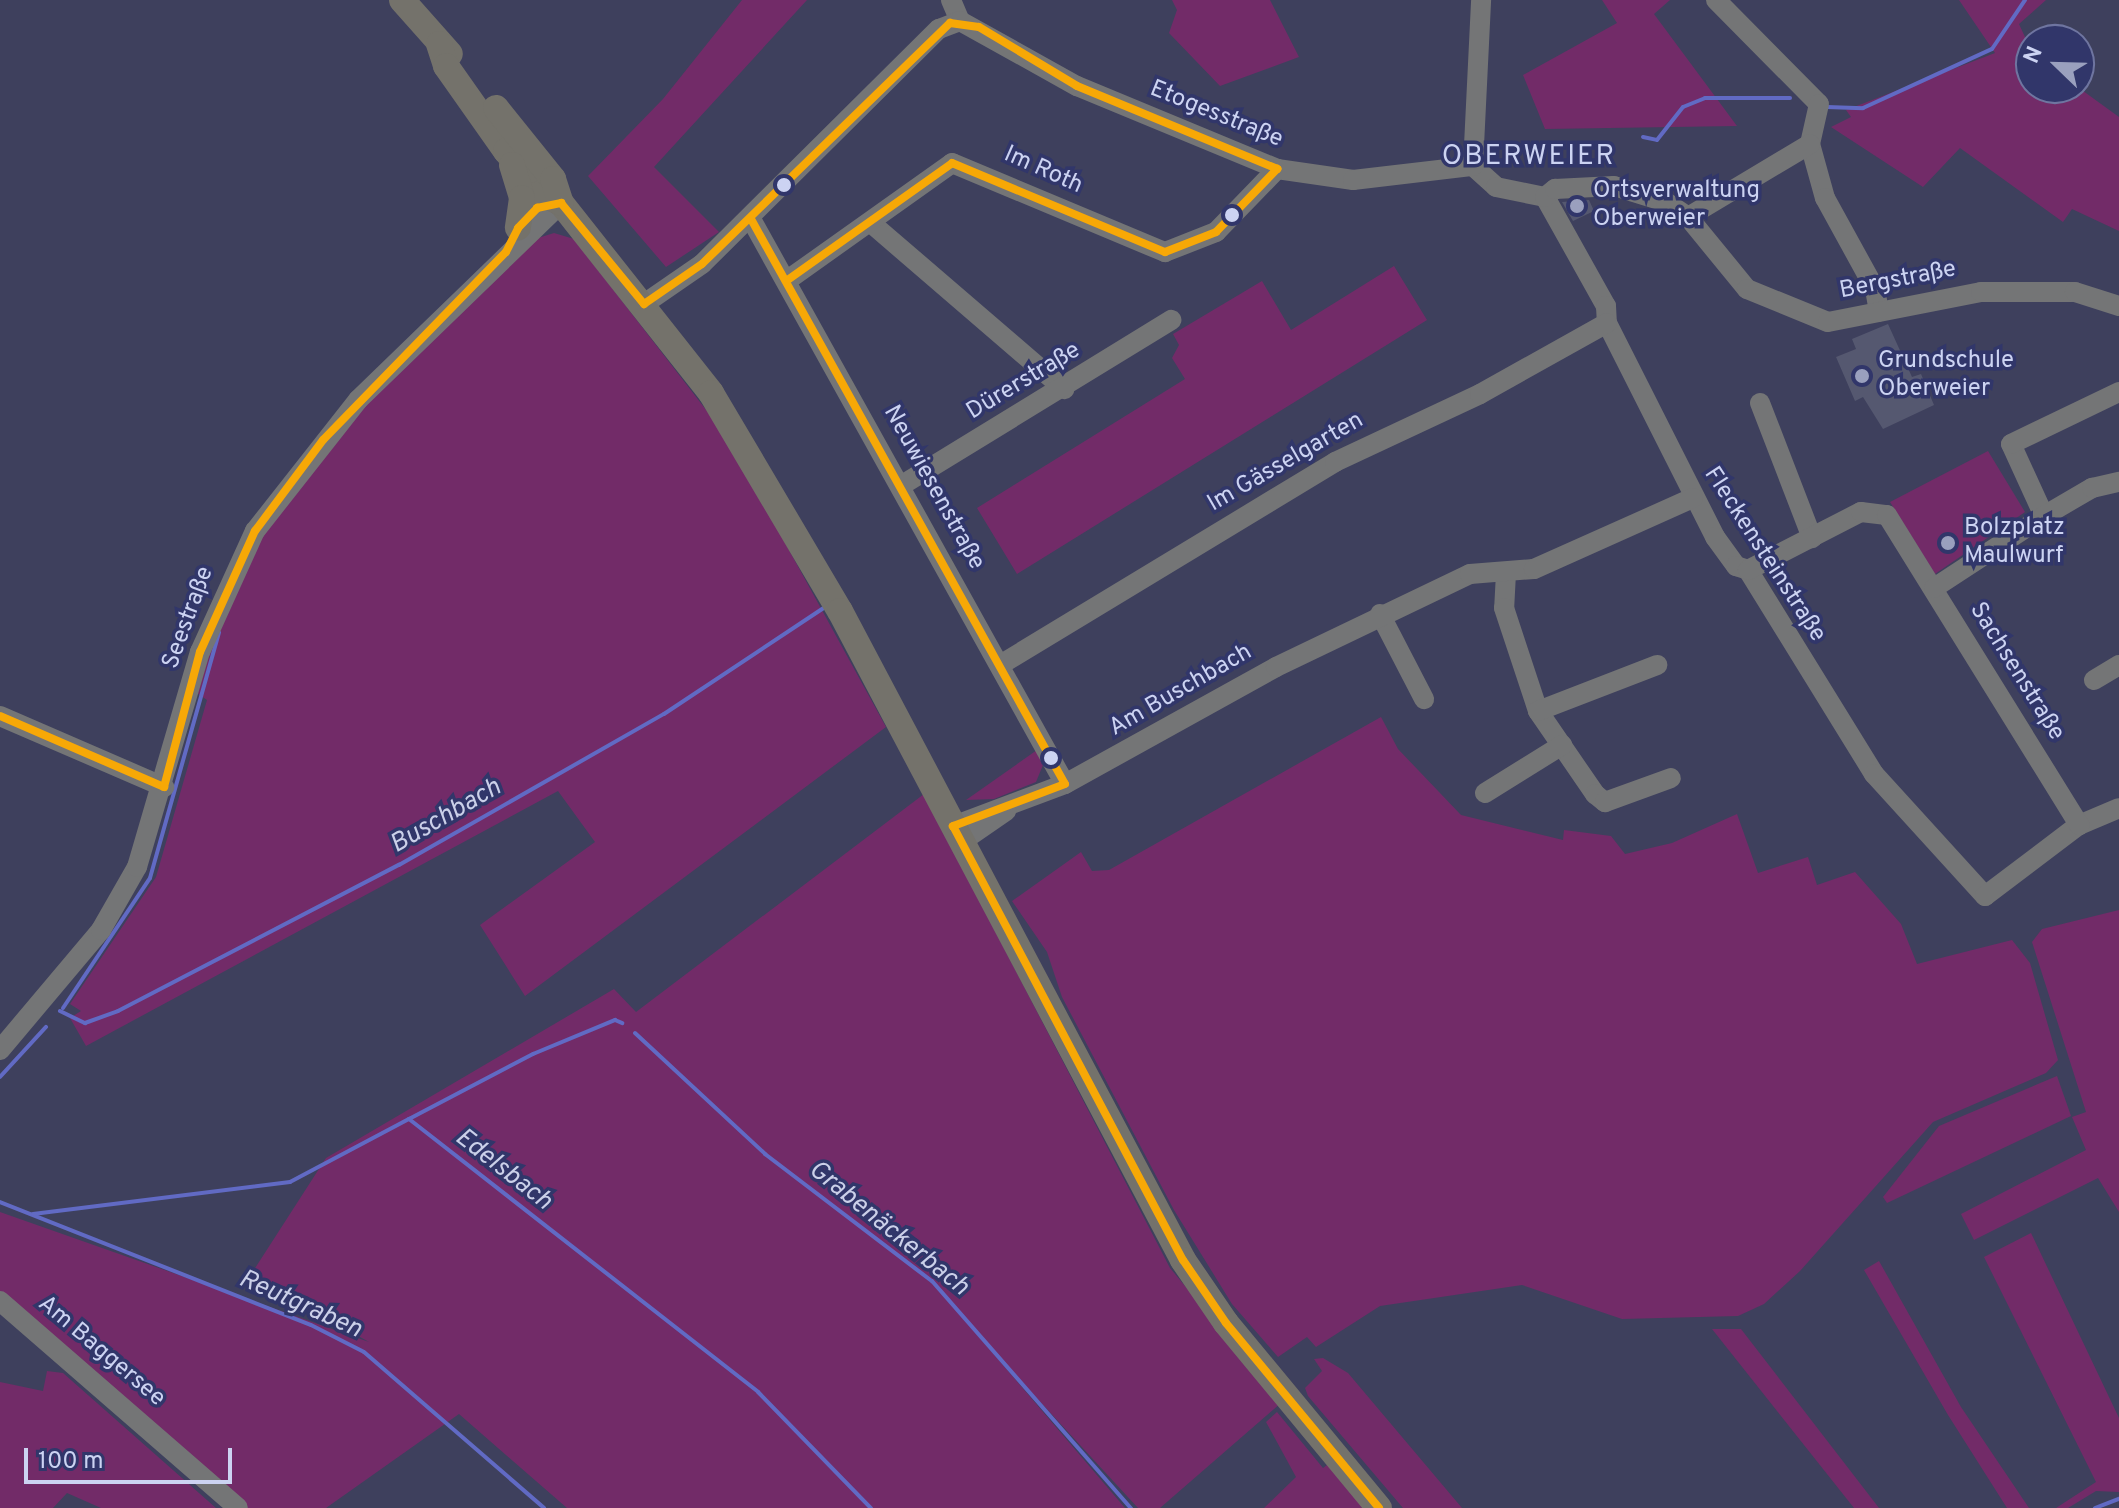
<!DOCTYPE html>
<html>
<head>
<meta charset="utf-8">
<style>
	body { margin:0 }
	#map { position:relative; width:2119px; height:1508px; overflow:hidden; background:#3e405d; font-family:Overpass,sans-serif }
	div>[style] { position:absolute }
	[style*='--x'] { left:calc(var(--x)*1px); top:calc(var(--y)*1px); width:calc(var(--w)*1px); rotate:calc(var(--a)*1deg) }
	.green>* { inset:0; background:#722b68 }
	.stream>* { height:4px; margin:-2px; padding:0 2px; transform-origin:2px; border-radius:2px; background:#616ac4 }
	.building>* { inset:0; background:#555870 }
	.minor>* { height:20px; margin:-10px; padding:0 10px; transform-origin:10px; border-radius:10px; background:#747576 }
	.major>* { height:26px; margin:-13px; padding:0 13px; transform-origin:13px; border-radius:13px; background:#74726b }
	.bus-1>* { height:8px; margin:-4px; padding:0 4px; transform-origin:4px; border-radius:4px; background:#f7a806 }
	.dots>* { width:22px; height:22px; translate:-50% -50%; box-sizing:border-box; border:4px solid #31366a; border-radius:50% }
	span { translate:-50% -50%; white-space:nowrap; text-align:center; line-height:1.15; -webkit-text-stroke:7px #31366a; paint-order:stroke }
	.street-label { font-size:24px; color:#ccd3f2 }
	.poi-label { font-size:24px; color:#ccd3f2 }
	.left { translate:0 -50%; text-align:left }
	.water-label { font-size:26px; color:#cbd0e9; font-style:italic }
	.quarter-label { font-size:28px; color:#ccd3f2; letter-spacing:2px }
	.north { position:absolute; left:2015px; top:24px; width:80px; height:80px; box-sizing:border-box; background:#31366a; border:2px solid #6f75a0; border-radius:50%; rotate:293deg; font-size:22px; font-weight:700; line-height:32px; text-align:center; color:#ccd3f2 }
	.north::after { content:''; display:block; margin:auto; width:28px; height:36px; background:#9aa0be; clip-path:polygon(50% 0,100% 100%,50% 72%,0 100%) }
	.scale { position:absolute; left:24px; top:1448px; width:208px; height:36px; box-sizing:border-box; border:4px solid #ccd3f2; border-top:0; padding-left:10px; font-size:24px; line-height:28px; white-space:nowrap; color:#ccd3f2; -webkit-text-stroke:6px #31366a; paint-order:stroke }
</style>
</head>
<body>
<div id="map">
	<div class="green">
		<i style="clip-path:polygon(742px 0,807px 0,654px 167px,719px 232px,666px 267px,588px 176px,663px 99px)"></i>
		<i style="clip-path:polygon(1172px 0,1270px 0,1299px 57px,1220px 86px,1169px 33px,1177px 10px)"></i>
		<i style="clip-path:polygon(1602px 0,1670px 0,1654px 14px,1737px 126px,1545px 129px,1523px 75px,1617px 23px)"></i>
		<i style="clip-path:polygon(1959px 0,2046px 0,2019px 24px,2031px 50px,2031px 88px,2079px 88px,2119px 117px,2119px 231px,2072px 209px,2063px 222px,1960px 148px,1923px 187px,1831px 127px,1851px 117px,1846px 110px,1995px 53px)"></i>
		<i style="clip-path:polygon(554px 233px,574px 239px,727px 437px,886px 727px,525px 996px,480px 925px,595px 842px,558px 791px,86px 1046px,70px 1018px,81px 1011px,70px 1004px,156px 877px,207px 700px,194px 691px,237px 573px,335px 432px,538px 238px)"></i>
		<i style="clip-path:polygon(1394px 266px,1427px 320px,1017px 574px,977px 508px,1185px 379px,1172px 358px,1179px 345px,1173px 334px,1262px 281px,1291px 330px)"></i>
		<i style="clip-path:polygon(1988px 451px,2025px 512px,1935px 574px,1890px 502px)"></i>
		<i style="clip-path:polygon(1381px 717px,1398px 749px,1461px 815px,1563px 840px,1564px 830px,1611px 836px,1625px 854px,1672px 843px,1737px 814px,1758px 873px,1808px 857px,1817px 885px,1855px 872px,1901px 924px,1917px 964px,2012px 940px,2030px 963px,2058px 1060px,2046px 1073px,1933px 1122px,1800px 1271px,1764px 1304px,1738px 1316px,1622px 1319px,1522px 1285px,1380px 1306px,1316px 1347px,1307px 1337px,1278px 1357px,1232px 1304px,1174px 1210px,1062px 997px,1047px 952px,1012px 901px,1081px 852px,1092px 871px,1109px 870px)"></i>
		<i style="clip-path:polygon(1037px 750px,1045px 760px,1036px 782px,994px 799px,966px 800px)"></i>
		<i style="clip-path:polygon(924px 794px,1170px 1268px,1282px 1402px,1160px 1508px,1138px 1508px,962px 1317px,1125px 1508px,567px 1508px,459px 1414px,326px 1508px,245px 1508px,0 1292px,0 1212px,369px 1342px,250px 1276px,326px 1158px,614px 989px,636px 1012px)"></i>
		<i style="clip-path:polygon(2119px 910px,2119px 1212px,2098px 1178px,1974px 1240px,1961px 1214px,2086px 1150px,2072px 1117px,2086px 1112px,2032px 942px,2042px 929px)"></i>
		<i style="clip-path:polygon(2057px 1076px,2071px 1116px,1887px 1203px,1883px 1197px,1939px 1126px)"></i>
		<i style="clip-path:polygon(2031px 1233px,2119px 1418px,2119px 1492px,2096px 1491px,2068px 1508px,2056px 1508px,2096px 1482px,1984px 1257px)"></i>
		<i style="clip-path:polygon(1879px 1261px,1961px 1407px,2029px 1508px,2007px 1508px,1948px 1415px,1864px 1270px)"></i>
		<i style="clip-path:polygon(1712px 1329px,1741px 1329px,1879px 1508px,1854px 1508px)"></i>
		<i style="clip-path:polygon(1323px 1358px,1348px 1373px,1462px 1508px,1403px 1508px,1308px 1396px,1305px 1388px,1322px 1371px,1314px 1359px)"></i>
		<i style="clip-path:polygon(47px 1371px,63px 1373px,216px 1508px,101px 1508px,67px 1493px,53px 1508px,0 1508px,0 1382px,43px 1391px)"></i>
		<i style="clip-path:polygon(1277px 1412px,1323px 1468px,1331px 1462px,1371px 1508px,1264px 1508px,1296px 1477px,1266px 1422px)"></i>
	</div>
	<div class="stream">
		<i style="--x:1827;--y:107;--w:36;--a:2"></i>
		<i style="--x:1863;--y:108;--w:142;--a:-24.6"></i>
		<i style="--x:1992;--y:49;--w:59;--a:-56"></i>
		<i style="--x:1643;--y:137;--w:14;--a:12"></i>
		<i style="--x:1657;--y:140;--w:42;--a:-51.8"></i>
		<i style="--x:1683;--y:107;--w:24;--a:-22"></i>
		<i style="--x:1705;--y:98;--w:85;--a:0"></i>
		<i style="--x:63;--y:1008;--w:156;--a:-56.2"></i>
		<i style="--x:150;--y:878;--w:255;--a:-74.3"></i>
		<i style="--x:60;--y:1011;--w:28;--a:26"></i>
		<i style="--x:85;--y:1023;--w:35;--a:-20"></i>
		<i style="--x:118;--y:1011;--w:317;--a:-27.5"></i>
		<i style="--x:399;--y:865;--w:305;--a:-29.7"></i>
		<i style="--x:664;--y:714;--w:197;--a:-33.6"></i>
		<i style="--x:635;--y:1033;--w:178;--a:42.9"></i>
		<i style="--x:765;--y:1154;--w:210;--a:37.3"></i>
		<i style="--x:932;--y:1281;--w:302;--a:48.8"></i>
		<i style="--x:0;--y:1077;--w:68;--a:-47.4"></i>
		<i style="--x:409;--y:1119;--w:140;--a:-27.7"></i>
		<i style="--x:533;--y:1054;--w:89;--a:-22.5"></i>
		<i style="--x:615;--y:1020;--w:8;--a:23"></i>
		<i style="--x:0;--y:1202;--w:334;--a:21.6"></i>
		<i style="--x:311;--y:1325;--w:59;--a:27"></i>
		<i style="--x:364;--y:1352;--w:238;--a:40.9"></i>
		<i style="--x:33;--y:1214;--w:259;--a:-7.1"></i>
		<i style="--x:290;--y:1182;--w:135;--a:-27.9"></i>
		<i style="--x:409;--y:1119;--w:443;--a:38"></i>
		<i style="--x:758;--y:1392;--w:162;--a:45.8"></i>
		<i style="--x:2095;--y:1508;--w:26;--a:-21"></i>
	</div>
	<div class="building">
		<i style="clip-path:polygon(1589px 200px,1594px 211px,1573px 221px,1562px 202px)"></i>
		<i style="clip-path:polygon(1888px 324px,1912px 377px,1921px 374px,1934px 405px,1883px 429px,1863px 397px,1855px 401px,1836px 357px,1856px 349px,1852px 339px)"></i>
	</div>
	<div class="minor">
		<i style="--x:951;--y:0;--w:23;--a:67"></i>
		<i style="--x:1716;--y:0;--w:146;--a:45.3"></i>
		<i style="--x:1819;--y:104;--w:41;--a:102.7"></i>
		<i style="--x:1810;--y:144;--w:56;--a:74.5"></i>
		<i style="--x:1825;--y:198;--w:104;--a:61.2"></i>
		<i style="--x:1875;--y:289;--w:23;--a:80"></i>
		<i style="--x:1473;--y:166;--w:31;--a:42"></i>
		<i style="--x:1496;--y:187;--w:50;--a:11.5"></i>
		<i style="--x:1545;--y:197;--w:125;--a:60.8"></i>
		<i style="--x:1606;--y:306;--w:17;--a:87"></i>
		<i style="--x:1607;--y:323;--w:240;--a:63.2"></i>
		<i style="--x:1715;--y:537;--w:36;--a:54"></i>
		<i style="--x:1736;--y:566;--w:13;--a:18"></i>
		<i style="--x:1748;--y:570;--w:240;--a:58.3"></i>
		<i style="--x:1874;--y:774;--w:165;--a:47.7"></i>
		<i style="--x:1985;--y:896;--w:118;--a:-37.1"></i>
		<i style="--x:2079;--y:825;--w:43;--a:-23"></i>
		<i style="--x:1473;--y:166;--w:166;--a:-87.2"></i>
		<i style="--x:1545;--y:197;--w:13;--a:-39"></i>
		<i style="--x:1555;--y:189;--w:59;--a:-2.9"></i>
		<i style="--x:1614;--y:186;--w:54;--a:17.1"></i>
		<i style="--x:1666;--y:202;--w:27;--a:34"></i>
		<i style="--x:1688;--y:217;--w:93;--a:50.7"></i>
		<i style="--x:1747;--y:289;--w:87;--a:22.2"></i>
		<i style="--x:1828;--y:322;--w:156;--a:-11.1"></i>
		<i style="--x:1981;--y:292;--w:94;--a:0"></i>
		<i style="--x:2075;--y:292;--w:46;--a:17.7"></i>
		<i style="--x:1688;--y:217;--w:142;--a:-30.9"></i>
		<i style="--x:751;--y:219;--w:646;--a:60.94"></i>
		<i style="--x:871;--y:223;--w:255;--a:40.7"></i>
		<i style="--x:789;--y:279;--w:200;--a:-35.4"></i>
		<i style="--x:952;--y:163;--w:231;--a:22.7"></i>
		<i style="--x:1165;--y:252;--w:55;--a:-21.4"></i>
		<i style="--x:1216;--y:232;--w:88;--a:-45.9"></i>
		<i style="--x:644;--y:304;--w:70;--a:-34.6"></i>
		<i style="--x:702;--y:264;--w:334;--a:-44.8"></i>
		<i style="--x:939;--y:29;--w:22;--a:-21"></i>
		<i style="--x:960;--y:21;--w:134;--a:29.1"></i>
		<i style="--x:1077;--y:86;--w:217;--a:22.5"></i>
		<i style="--x:1277;--y:169;--w:77;--a:8.2"></i>
		<i style="--x:1353;--y:180;--w:121;--a:-6.7"></i>
		<i style="--x:1760;--y:403;--w:145;--a:68.9"></i>
		<i style="--x:902;--y:485;--w:316;--a:-31.5"></i>
		<i style="--x:2044;--y:516;--w:79;--a:-114.6"></i>
		<i style="--x:2011;--y:444;--w:120;--a:-25.7"></i>
		<i style="--x:1748;--y:570;--w:127;--a:-27.2"></i>
		<i style="--x:1861;--y:512;--w:26;--a:7"></i>
		<i style="--x:1887;--y:515;--w:365;--a:58.2"></i>
		<i style="--x:1506;--y:573;--w:35;--a:93"></i>
		<i style="--x:1504;--y:608;--w:108;--a:71.7"></i>
		<i style="--x:1538;--y:711;--w:101;--a:55.5"></i>
		<i style="--x:1595;--y:794;--w:13;--a:39"></i>
		<i style="--x:1605;--y:802;--w:70;--a:-20"></i>
		<i style="--x:1934;--y:588;--w:131;--a:-33.2"></i>
		<i style="--x:2044;--y:516;--w:56;--a:-30.3"></i>
		<i style="--x:2092;--y:488;--w:28;--a:-13"></i>
		<i style="--x:1380;--y:614;--w:96;--a:62.6"></i>
		<i style="--x:1000;--y:665;--w:392;--a:-31.2"></i>
		<i style="--x:1335;--y:462;--w:160;--a:-25.1"></i>
		<i style="--x:1480;--y:394;--w:145;--a:-29.2"></i>
		<i style="--x:2094;--y:680;--w:29;--a:-31"></i>
		<i style="--x:1538;--y:711;--w:128;--a:-21.1"></i>
		<i style="--x:0;--y:716;--w:179;--a:23.4"></i>
		<i style="--x:1485;--y:793;--w:91;--a:-31.9"></i>
		<i style="--x:953;--y:826;--w:120;--a:-20.6"></i>
		<i style="--x:1065;--y:784;--w:241;--a:-29"></i>
		<i style="--x:1276;--y:667;--w:215;--a:-25.6"></i>
		<i style="--x:1470;--y:574;--w:64;--a:-4.5"></i>
		<i style="--x:1534;--y:569;--w:174;--a:-24.1"></i>
		<i style="--x:961;--y:842;--w:55;--a:-34.6"></i>
		<i style="--x:0;--y:1050;--w:157;--a:-49.9"></i>
		<i style="--x:101;--y:930;--w:73;--a:-60.3"></i>
		<i style="--x:137;--y:867;--w:224;--a:-73.7"></i>
		<i style="--x:200;--y:652;--w:133;--a:-65.6"></i>
		<i style="--x:255;--y:531;--w:167;--a:-51.8"></i>
		<i style="--x:358;--y:400;--w:283;--a:-44.1"></i>
		<i style="--x:0;--y:1301;--w:315;--a:41"></i>
	</div>
	<div class="major">
		<i style="--x:402;--y:0;--w:72;--a:48.4"></i>
		<i style="--x:439;--y:44;--w:23;--a:72"></i>
		<i style="--x:446;--y:66;--w:104;--a:54.8"></i>
		<i style="--x:506;--y:151;--w:55;--a:50.2"></i>
		<i style="--x:541;--y:193;--w:22;--a:27"></i>
		<i style="--x:561;--y:203;--w:242;--a:51.7"></i>
		<i style="--x:711;--y:393;--w:253;--a:59.4"></i>
		<i style="--x:840;--y:611;--w:734;--a:62.14"></i>
		<i style="--x:1183;--y:1260;--w:76;--a:55.7"></i>
		<i style="--x:1226;--y:1323;--w:240;--a:50.4"></i>
		<i style="--x:496;--y:108;--w:91;--a:51.2"></i>
		<i style="--x:553;--y:179;--w:25;--a:72"></i>
		<i style="--x:512;--y:165;--w:34;--a:73"></i>
		<i style="--x:522;--y:198;--w:30;--a:98"></i>
	</div>
	<div class="bus-1">
		<i style="--x:561;--y:203;--w:131;--a:50.6"></i>
		<i style="--x:751;--y:219;--w:646;--a:60.94"></i>
		<i style="--x:789;--y:279;--w:200;--a:-35.4"></i>
		<i style="--x:952;--y:163;--w:231;--a:22.7"></i>
		<i style="--x:1165;--y:252;--w:55;--a:-21.4"></i>
		<i style="--x:1216;--y:232;--w:88;--a:-45.9"></i>
		<i style="--x:644;--y:304;--w:70;--a:-34.6"></i>
		<i style="--x:702;--y:264;--w:346;--a:-44.2"></i>
		<i style="--x:950;--y:23;--w:29;--a:8"></i>
		<i style="--x:979;--y:27;--w:114;--a:31"></i>
		<i style="--x:1077;--y:86;--w:217;--a:22.5"></i>
		<i style="--x:0;--y:716;--w:179;--a:23.4"></i>
		<i style="--x:1065;--y:784;--w:120;--a:159.4"></i>
		<i style="--x:953;--y:826;--w:491;--a:62.1"></i>
		<i style="--x:1183;--y:1260;--w:76;--a:55.7"></i>
		<i style="--x:1226;--y:1323;--w:240;--a:50.4"></i>
		<i style="--x:164;--y:787;--w:140;--a:-75.1"></i>
		<i style="--x:200;--y:652;--w:133;--a:-65.6"></i>
		<i style="--x:255;--y:531;--w:114;--a:-53.2"></i>
		<i style="--x:323;--y:440;--w:262;--a:-45.8"></i>
		<i style="--x:506;--y:252;--w:27;--a:-63"></i>
		<i style="--x:518;--y:228;--w:28;--a:-46"></i>
		<i style="--x:537;--y:208;--w:25;--a:-12"></i>
	</div>
	<div class="dots">
		<i style="left:784px;top:185px;background:#ccd3f2"></i>
		<i style="left:1577px;top:206px;background:#9aa0be"></i>
		<i style="left:1232px;top:215px;background:#ccd3f2"></i>
		<i style="left:1862px;top:376px;background:#9aa0be"></i>
		<i style="left:1948px;top:543px;background:#9aa0be"></i>
		<i style="left:1051px;top:758px;background:#ccd3f2"></i>
	</div>
	<div class="street-label">
		<span style="left:1216px;top:115px;rotate:22deg">Etogesstraße</span>
		<span style="left:1043px;top:171px;rotate:24deg">Im Roth</span>
		<span style="left:1898px;top:281px;rotate:-11deg">Bergstraße</span>
		<span style="left:1024px;top:382px;rotate:-31deg">Dürerstraße</span>
		<span style="left:1286px;top:463px;rotate:-30deg">Im Gässelgarten</span>
		<span style="left:933px;top:488px;rotate:61deg">Neuwiesenstraße</span>
		<span style="left:1764px;top:555px;rotate:57deg">Fleckensteinstraße</span>
		<span style="left:189px;top:618px;rotate:-70deg">Seestraße</span>
		<span style="left:2016px;top:672px;rotate:58deg">Sachsenstraße</span>
		<span style="left:1181px;top:691px;rotate:-30deg">Am Buschbach</span>
		<span style="left:101px;top:1352px;rotate:40deg">Am Baggersee</span>
	</div>
	<div class="poi-label">
		<span class="left" style="left:1593px;top:206px">Ortsverwaltung<br>Oberweier</span>
		<span class="left" style="left:1878px;top:376px">Grundschule<br>Oberweier</span>
		<span class="left" style="left:1964px;top:543px">Bolzplatz<br>Maulwurf</span>
	</div>
	<div class="water-label">
		<span style="left:446px;top:817px;rotate:-30deg">Buschbach</span>
		<span style="left:503px;top:1170px;rotate:38deg">Edelsbach</span>
		<span style="left:888px;top:1229px;rotate:39deg">Grabenäckerbach</span>
		<span style="left:300px;top:1305px;rotate:24deg">Reutgraben</span>
	</div>
	<div class="quarter-label">
		<span style="left:1529px;top:157px">OBERWEIER</span>
	</div>
	<div class="north">N</div>
	<div class="scale">100 m</div>
</div>
</body>
</html>
